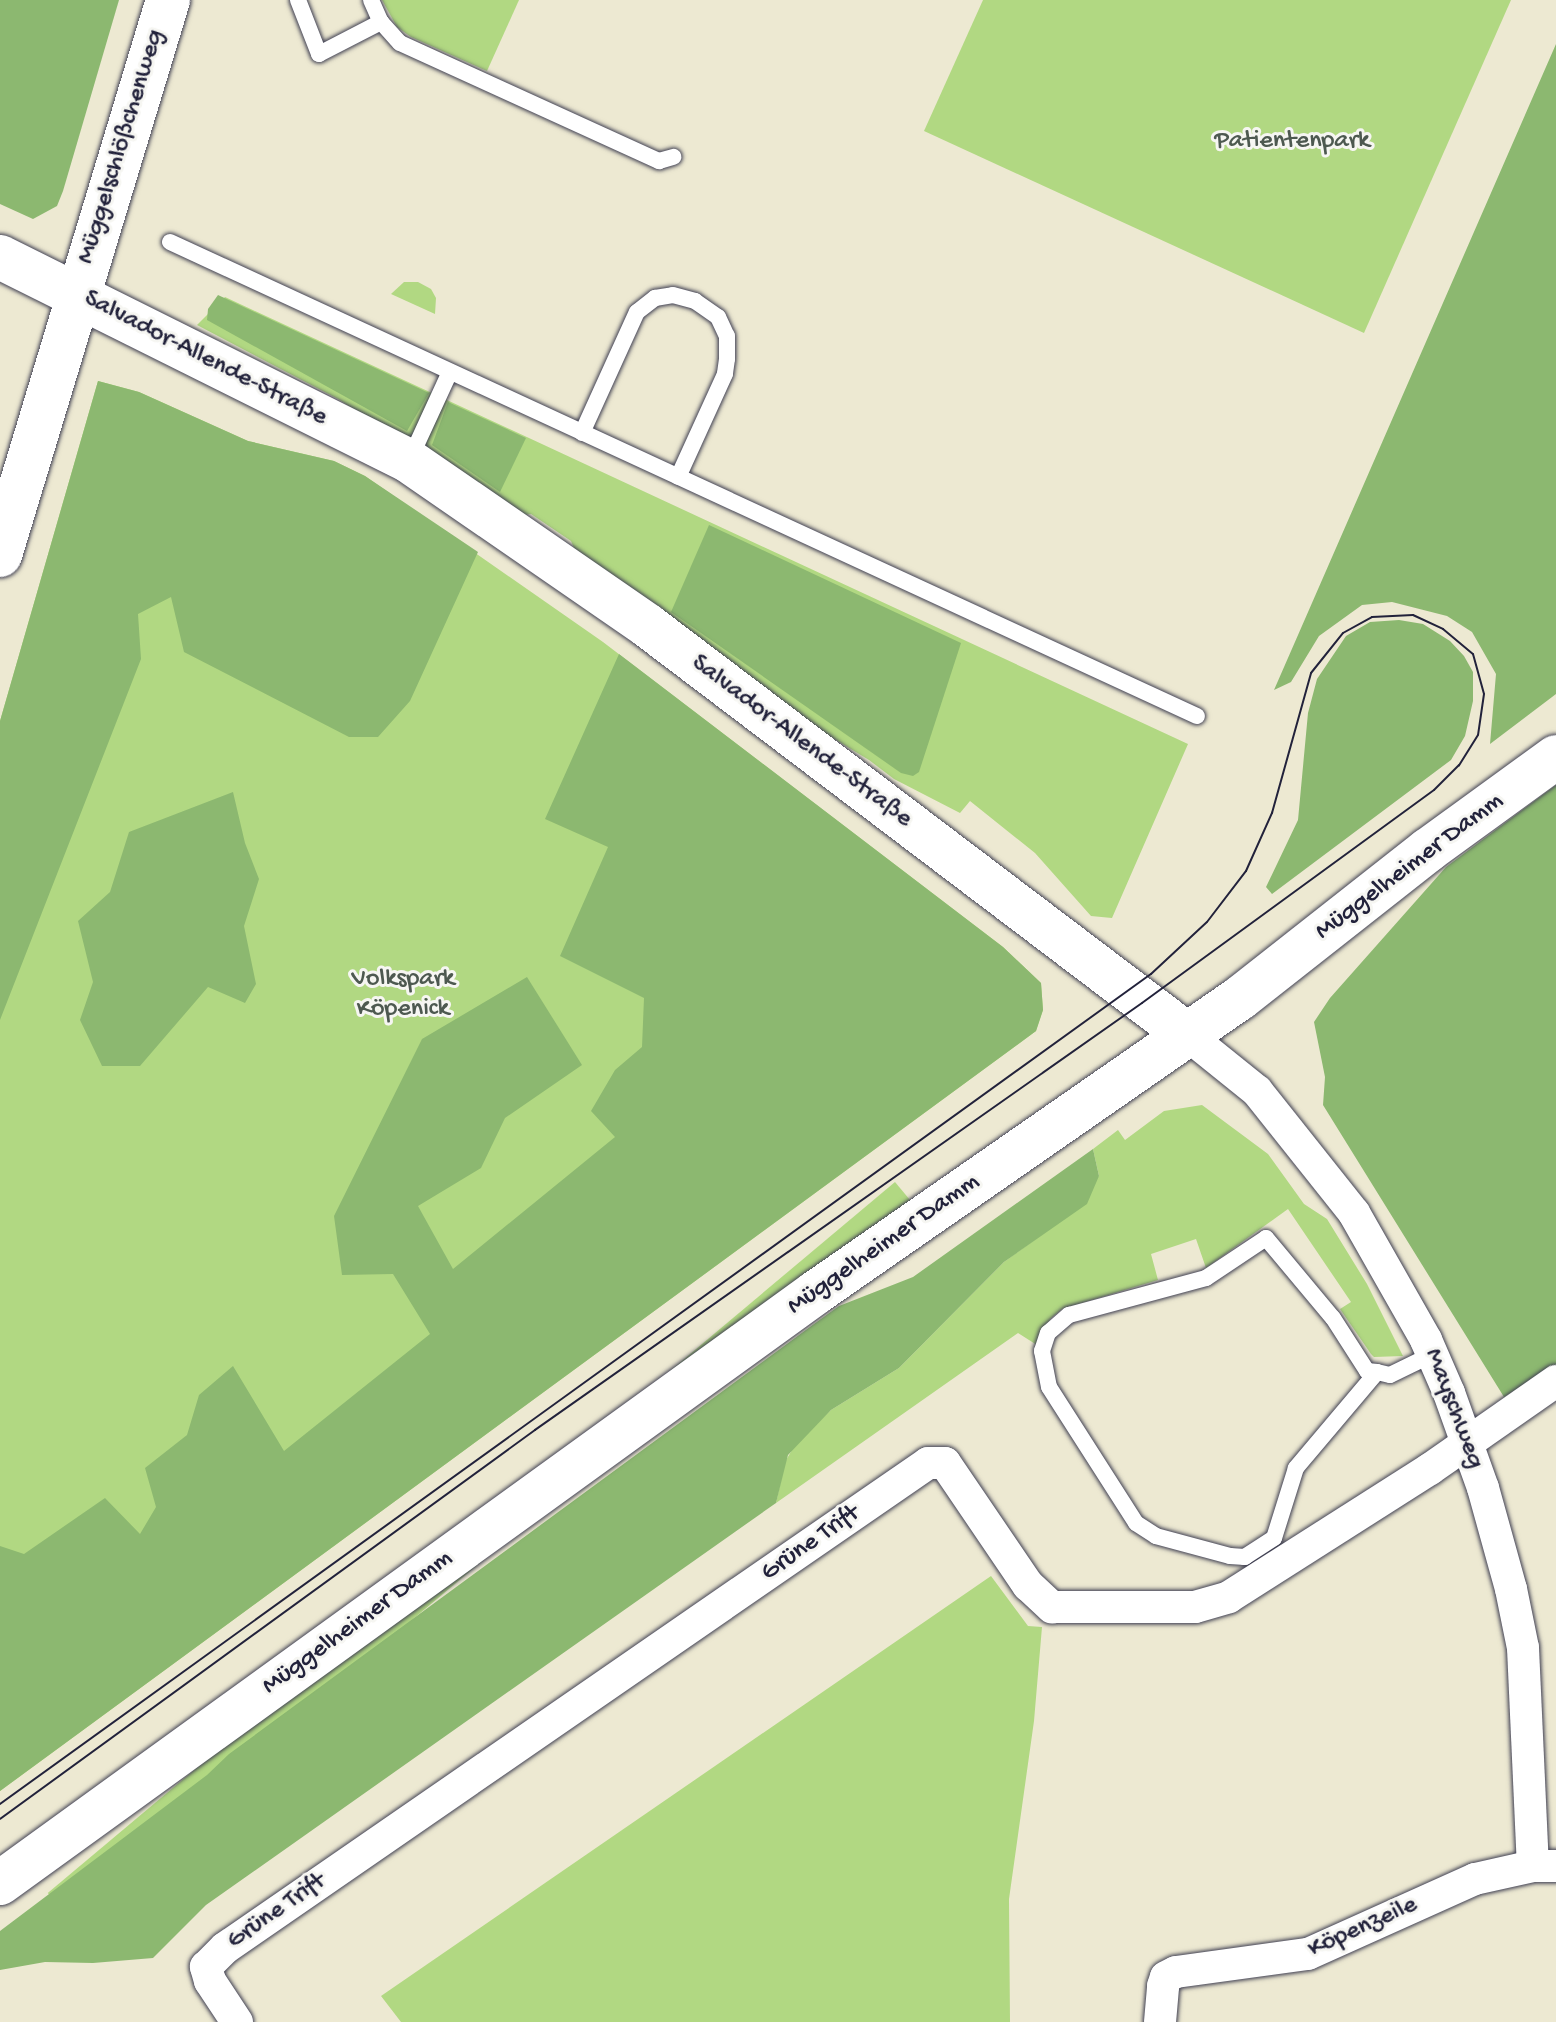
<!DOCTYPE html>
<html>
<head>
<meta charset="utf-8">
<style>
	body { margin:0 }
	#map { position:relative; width:1556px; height:2022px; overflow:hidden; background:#ede9d2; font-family:"Gochi Hand",sans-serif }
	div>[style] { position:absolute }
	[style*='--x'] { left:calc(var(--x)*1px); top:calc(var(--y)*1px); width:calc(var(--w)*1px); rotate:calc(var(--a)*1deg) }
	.green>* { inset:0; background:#b1d882; transform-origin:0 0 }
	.forest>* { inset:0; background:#8cb870 }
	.roads { filter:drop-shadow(0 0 2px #404052) drop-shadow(0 0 2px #404052) }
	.lane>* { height:16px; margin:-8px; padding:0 8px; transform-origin:8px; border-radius:8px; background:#fff }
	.street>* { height:32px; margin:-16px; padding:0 16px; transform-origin:16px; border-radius:16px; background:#fff }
	.secondary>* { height:44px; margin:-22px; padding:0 22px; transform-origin:22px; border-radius:22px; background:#fff }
	.tram>* { height:2px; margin:-1px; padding:0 1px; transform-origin:1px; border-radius:1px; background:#22223b }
	span { translate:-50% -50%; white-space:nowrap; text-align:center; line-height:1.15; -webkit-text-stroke:6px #f6f6f2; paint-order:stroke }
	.park-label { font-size:26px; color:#4d5950 }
	.street-label { font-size:26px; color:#22223b }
</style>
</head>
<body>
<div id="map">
	<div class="green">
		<i style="clip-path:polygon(382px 0,519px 0,487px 71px,411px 37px,397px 27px)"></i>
		<i style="clip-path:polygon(983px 0,1511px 0,1364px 333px,924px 131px)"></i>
		<i style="clip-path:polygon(404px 282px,418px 282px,431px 289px,436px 298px,435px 314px,391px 294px)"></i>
		<i style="clip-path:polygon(225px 297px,1188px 744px,1112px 918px,1091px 916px,1035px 853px,970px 801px,960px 813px,894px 779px,869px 760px,752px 689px,578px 557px,571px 541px,531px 514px,523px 515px,512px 511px,338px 399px,197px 325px)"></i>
		<i style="clip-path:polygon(98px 381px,139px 392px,248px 441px,334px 461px,365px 476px,603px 642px,1003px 947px,1041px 983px,1043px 1010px,1036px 1031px,0 1791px,0 721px)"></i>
		<i style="clip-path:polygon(1202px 1105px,1268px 1154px,1304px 1204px,1327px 1219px,1367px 1284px,1403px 1356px,1374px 1357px,1371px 1354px,1340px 1309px,1351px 1302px,1288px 1209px,1206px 1268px,1196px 1239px,1151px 1254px,1158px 1280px,1062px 1309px,1050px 1319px,1040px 1347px,1018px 1333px,776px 1503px,785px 1462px,796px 1443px,831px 1410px,899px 1368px,1004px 1262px,1062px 1220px,1099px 1176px,1093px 1149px,1118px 1130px,1125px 1140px,1164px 1111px)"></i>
		<i style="left:895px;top:1182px;width:25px;height:1106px;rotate:50deg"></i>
		<i style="clip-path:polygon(991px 1576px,1028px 1626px,1042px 1627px,1034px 1721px,1009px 1899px,1010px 2022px,401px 2022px,381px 1996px)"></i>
	</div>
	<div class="forest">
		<i style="clip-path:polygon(0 0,119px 0,63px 191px,57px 206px,33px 219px,0 204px)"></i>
		<i style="clip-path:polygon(1556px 44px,1556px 694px,1490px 744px,1496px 674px,1472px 632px,1447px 616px,1392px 602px,1362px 605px,1319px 636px,1291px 682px,1274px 690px)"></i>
		<i style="clip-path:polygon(218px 295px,429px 393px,407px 431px,207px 320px,208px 309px)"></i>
		<i style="clip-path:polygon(98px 381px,139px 392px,248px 441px,334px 461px,365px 476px,478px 552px,410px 701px,378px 737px,349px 737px,184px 652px,171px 597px,138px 614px,141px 659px,0 1020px,0 721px)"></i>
		<i style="clip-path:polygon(448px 402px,526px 438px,500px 492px,432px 445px)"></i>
		<i style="clip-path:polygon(709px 525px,961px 643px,919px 772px,913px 776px,901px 773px,671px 612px)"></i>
		<i style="clip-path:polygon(1399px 620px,1423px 624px,1450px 641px,1464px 656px,1473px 672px,1473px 701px,1465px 736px,1451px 760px,1272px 894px,1266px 887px,1298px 820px,1308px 713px,1317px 679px,1346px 636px,1370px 622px)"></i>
		<i style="clip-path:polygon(619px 654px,1003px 947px,1041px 983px,1043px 1010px,1036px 1031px,0 1791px,0 1546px,24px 1554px,105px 1498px,140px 1534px,156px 1507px,145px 1468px,187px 1435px,199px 1395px,233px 1366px,284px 1451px,430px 1334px,393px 1274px,342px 1275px,334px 1216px,422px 1039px,527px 977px,582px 1065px,505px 1118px,481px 1168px,418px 1206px,453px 1269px,615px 1137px,591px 1111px,615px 1070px,642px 1047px,644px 998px,560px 956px,608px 847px,545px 819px)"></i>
		<i style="clip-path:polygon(1556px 785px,1556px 1365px,1504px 1397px,1323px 1105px,1325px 1077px,1314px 1022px,1330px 998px,1446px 867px)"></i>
		<i style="clip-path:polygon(233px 792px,245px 843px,259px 879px,244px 926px,256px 984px,245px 1003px,208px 987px,140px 1066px,102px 1066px,80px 1020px,93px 982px,78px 921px,110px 892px,129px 832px)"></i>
		<i style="clip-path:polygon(1093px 1149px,1099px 1176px,1087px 1204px,1004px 1262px,899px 1368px,831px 1410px,788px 1455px,776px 1503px,206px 1905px,153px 1958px,93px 1963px,45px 1962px,0 1970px,0 1931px,207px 1775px,229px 1754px,814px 1324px,839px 1306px,913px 1277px)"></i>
	</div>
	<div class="roads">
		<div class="lane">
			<i style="--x:298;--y:0;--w:58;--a:68.7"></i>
			<i style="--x:319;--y:54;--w:70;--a:-27.3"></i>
			<i style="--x:371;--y:0;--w:24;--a:66"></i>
			<i style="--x:381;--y:22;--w:28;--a:48"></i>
			<i style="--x:400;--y:43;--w:285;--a:24.5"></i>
			<i style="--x:659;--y:161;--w:15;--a:-16"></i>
			<i style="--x:170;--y:242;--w:1131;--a:24.78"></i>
			<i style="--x:582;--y:433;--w:133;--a:-65.6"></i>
			<i style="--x:637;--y:312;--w:23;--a:-38"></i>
			<i style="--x:655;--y:298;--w:18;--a:-9"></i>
			<i style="--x:673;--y:295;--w:23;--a:15"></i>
			<i style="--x:695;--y:301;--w:28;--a:35"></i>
			<i style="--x:718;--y:317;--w:21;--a:65"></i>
			<i style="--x:727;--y:336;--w:23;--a:90"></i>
			<i style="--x:727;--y:359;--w:15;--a:98"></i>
			<i style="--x:725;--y:374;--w:113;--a:114.5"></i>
			<i style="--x:409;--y:461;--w:98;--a:-65.3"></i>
			<i style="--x:1377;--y:1372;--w:126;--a:130.2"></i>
			<i style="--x:1296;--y:1468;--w:73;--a:107.4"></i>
			<i style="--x:1274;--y:1538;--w:35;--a:147"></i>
			<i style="--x:1245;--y:1557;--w:15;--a:-176"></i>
			<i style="--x:1230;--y:1556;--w:77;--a:-164.9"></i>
			<i style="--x:1156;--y:1536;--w:24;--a:-147"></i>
			<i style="--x:1136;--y:1523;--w:161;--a:-122.6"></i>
			<i style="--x:1049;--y:1387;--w:37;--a:-101"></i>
			<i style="--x:1042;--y:1351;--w:19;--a:-72"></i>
			<i style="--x:1048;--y:1333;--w:28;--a:-41"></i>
			<i style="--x:1069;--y:1315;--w:142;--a:-15.1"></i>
			<i style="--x:1206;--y:1278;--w:72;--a:-33.7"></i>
			<i style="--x:1266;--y:1238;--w:104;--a:50.1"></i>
			<i style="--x:1333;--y:1318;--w:63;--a:57.3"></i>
			<i style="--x:1367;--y:1371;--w:10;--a:6"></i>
			<i style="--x:1377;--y:1372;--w:13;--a:13"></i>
			<i style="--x:1390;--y:1375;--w:48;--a:-26"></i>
		</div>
		<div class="street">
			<i style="--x:1185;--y:1033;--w:92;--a:38.9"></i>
			<i style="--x:1257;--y:1091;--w:156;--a:51.5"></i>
			<i style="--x:1354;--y:1213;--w:146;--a:60.4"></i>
			<i style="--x:1426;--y:1340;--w:58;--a:66.5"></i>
			<i style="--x:1449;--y:1393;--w:101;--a:70.3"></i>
			<i style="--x:1483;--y:1488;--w:105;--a:74.5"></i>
			<i style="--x:1511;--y:1589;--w:60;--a:78.5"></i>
			<i style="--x:1523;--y:1648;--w:218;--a:87.4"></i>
			<i style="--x:237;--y:2022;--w:49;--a:-123.4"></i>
			<i style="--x:210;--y:1981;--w:15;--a:-106"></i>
			<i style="--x:206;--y:1967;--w:27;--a:-45"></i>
			<i style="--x:225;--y:1948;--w:854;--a:-34.6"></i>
			<i style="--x:928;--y:1463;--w:17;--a:0"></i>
			<i style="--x:945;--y:1463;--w:148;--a:55.8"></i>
			<i style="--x:1028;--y:1585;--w:33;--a:43"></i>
			<i style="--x:1052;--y:1607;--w:143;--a:0"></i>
			<i style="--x:1195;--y:1607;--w:35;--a:-16"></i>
			<i style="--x:1229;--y:1597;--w:238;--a:-32.5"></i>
			<i style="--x:1430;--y:1469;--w:154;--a:-34.9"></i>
			<i style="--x:1160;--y:2022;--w:36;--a:-85"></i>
			<i style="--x:1163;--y:1986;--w:9;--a:-72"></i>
			<i style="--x:1166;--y:1977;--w:11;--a:-27"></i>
			<i style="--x:1176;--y:1972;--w:133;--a:-7.8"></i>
			<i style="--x:1308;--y:1954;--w:183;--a:-24.2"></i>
			<i style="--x:1475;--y:1879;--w:59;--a:-12.6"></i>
			<i style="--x:1533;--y:1866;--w:23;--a:0"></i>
		</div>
		<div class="secondary">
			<i style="--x:0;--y:257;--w:457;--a:26.5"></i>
			<i style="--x:409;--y:461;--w:290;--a:34.6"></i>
			<i style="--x:648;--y:626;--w:674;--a:37.16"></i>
			<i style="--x:0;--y:555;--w:580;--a:-73.16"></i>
			<i style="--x:0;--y:1883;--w:1006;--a:-35.9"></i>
			<i style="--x:815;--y:1293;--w:517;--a:-34.77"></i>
			<i style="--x:1240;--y:998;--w:239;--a:-38.2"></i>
			<i style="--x:1428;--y:850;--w:158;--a:-36"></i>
		</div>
	</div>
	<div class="tram">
		<i style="--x:0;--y:1804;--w:1419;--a:-35.8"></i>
		<i style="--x:1151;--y:974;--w:76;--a:-42.9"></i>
		<i style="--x:1207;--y:922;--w:64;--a:-52.6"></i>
		<i style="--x:1246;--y:871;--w:64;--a:-65.9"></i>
		<i style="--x:1272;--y:813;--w:145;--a:-74.4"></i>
		<i style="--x:1311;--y:673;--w:51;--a:-51.3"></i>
		<i style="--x:1343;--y:633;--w:33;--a:-29"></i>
		<i style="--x:1372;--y:617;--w:41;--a:-2.8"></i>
		<i style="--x:1413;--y:615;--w:33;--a:25"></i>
		<i style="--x:1443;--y:629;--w:39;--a:40"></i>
		<i style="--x:1473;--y:654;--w:41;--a:74.6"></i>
		<i style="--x:1484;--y:694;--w:41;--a:98.3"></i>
		<i style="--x:1478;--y:735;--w:36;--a:122"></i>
		<i style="--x:1459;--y:765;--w:35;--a:135"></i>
		<i style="--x:1434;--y:790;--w:361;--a:143.9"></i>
		<i style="--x:1142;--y:1003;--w:742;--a:144.88"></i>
		<i style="--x:535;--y:1430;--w:661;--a:143.98"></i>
	</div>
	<div class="park-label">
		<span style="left:1292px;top:142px">Patientenpark</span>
		<span style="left:403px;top:995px">Volkspark<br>Köpenick</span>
	</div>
	<div class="street-label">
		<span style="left:122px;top:147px;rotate:-73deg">Müggelschlößchenweg</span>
		<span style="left:205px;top:359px;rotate:27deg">Salvador-Allende-Straße</span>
		<span style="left:801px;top:742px;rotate:37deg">Salvador-Allende-Straße</span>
		<span style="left:1410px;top:867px;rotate:-37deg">Müggelheimer Damm</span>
		<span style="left:884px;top:1245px;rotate:-35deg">Müggelheimer Damm</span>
		<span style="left:1453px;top:1409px;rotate:69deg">Mayschweg</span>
		<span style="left:811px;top:1544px;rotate:-35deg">Grüne Trift</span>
		<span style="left:358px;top:1623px;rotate:-36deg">Müggelheimer Damm</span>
		<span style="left:277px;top:1912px;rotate:-35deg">Grüne Trift</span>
		<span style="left:1363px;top:1928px;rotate:-24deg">Köpenzeile</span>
	</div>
</div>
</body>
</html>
